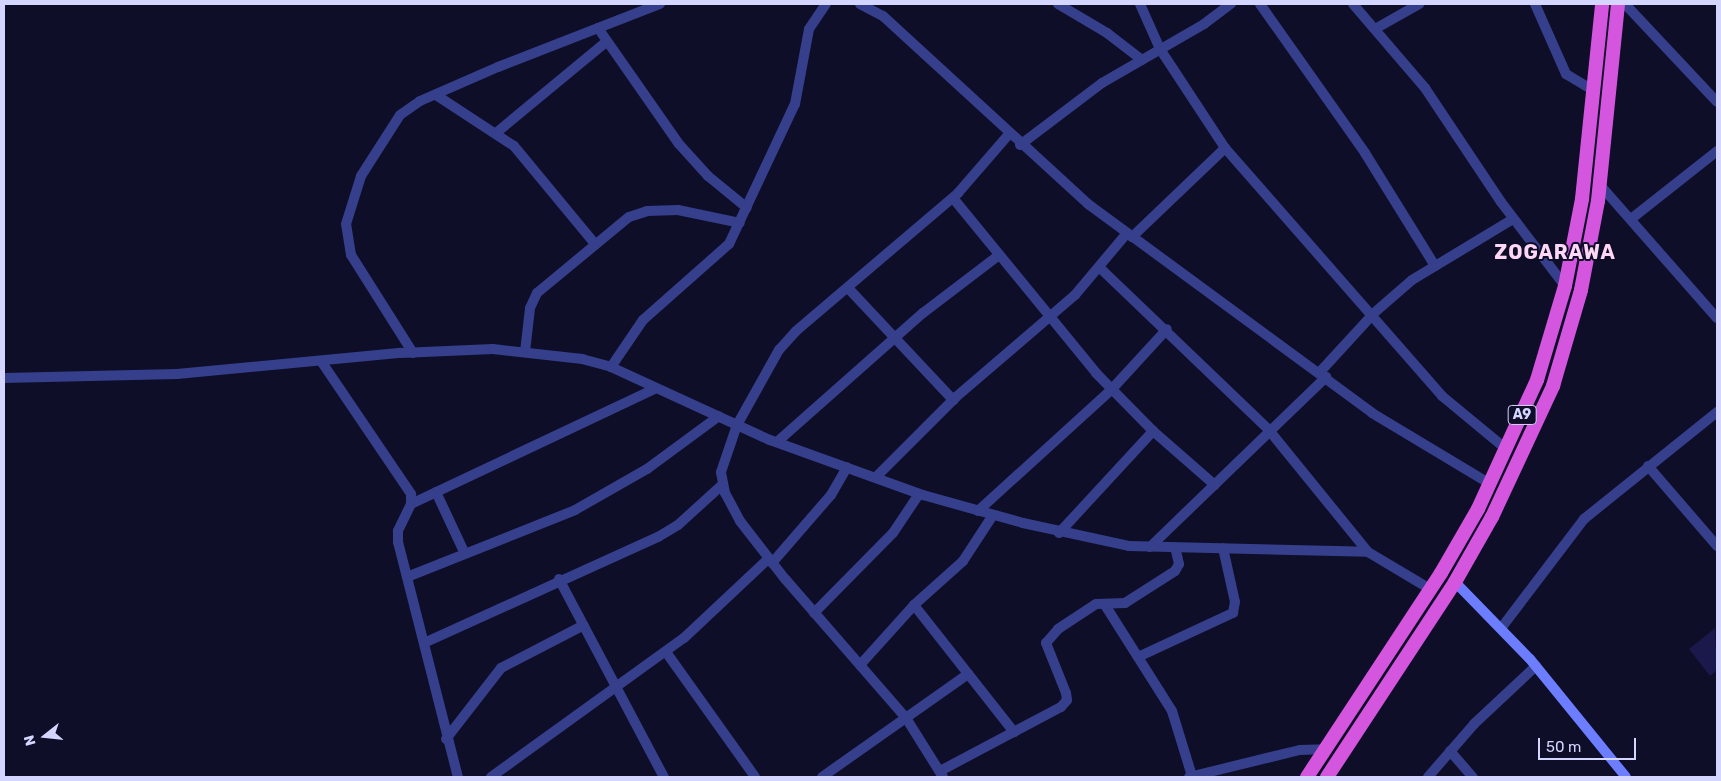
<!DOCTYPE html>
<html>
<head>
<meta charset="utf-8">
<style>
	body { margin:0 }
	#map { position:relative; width:1721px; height:781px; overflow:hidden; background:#0e0e28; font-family:Rubik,sans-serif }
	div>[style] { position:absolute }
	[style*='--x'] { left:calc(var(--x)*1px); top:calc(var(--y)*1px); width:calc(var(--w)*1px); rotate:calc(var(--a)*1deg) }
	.building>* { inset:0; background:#1b184b }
	.minor>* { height:10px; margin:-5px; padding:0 5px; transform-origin:5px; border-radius:5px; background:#353f8b }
	.tertiary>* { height:10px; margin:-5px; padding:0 5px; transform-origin:5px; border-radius:5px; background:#353f8b }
	.secondary>* { height:10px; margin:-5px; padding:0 5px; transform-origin:5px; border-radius:5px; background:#6c7eff }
	.trunk>* { height:14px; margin:-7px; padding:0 7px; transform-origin:7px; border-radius:7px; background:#d456de }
	span { translate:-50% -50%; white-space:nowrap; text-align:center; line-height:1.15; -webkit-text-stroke:4px #0e0e28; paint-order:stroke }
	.shield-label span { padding:1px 4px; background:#0e0e28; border:1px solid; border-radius:4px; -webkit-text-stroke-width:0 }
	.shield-label { font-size:14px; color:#d5d6ff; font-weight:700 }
	.district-label { font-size:20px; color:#ffd7f6; font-weight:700; letter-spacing:1px }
	.frame { position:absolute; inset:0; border:5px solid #d5d6ff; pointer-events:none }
	.north { position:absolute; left:20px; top:711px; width:50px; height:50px; -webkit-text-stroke:4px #0e0e28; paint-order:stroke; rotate:254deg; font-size:14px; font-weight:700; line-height:20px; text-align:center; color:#d5d6ff }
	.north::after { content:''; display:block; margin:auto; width:18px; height:22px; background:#d5d6ff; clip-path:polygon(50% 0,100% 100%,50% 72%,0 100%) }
	.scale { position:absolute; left:1538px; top:738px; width:98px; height:22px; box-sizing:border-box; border:2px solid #d5d6ff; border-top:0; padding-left:6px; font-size:15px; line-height:18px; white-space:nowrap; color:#d5d6ff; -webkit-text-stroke:4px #0e0e28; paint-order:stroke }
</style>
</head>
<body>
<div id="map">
	<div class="building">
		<i style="clip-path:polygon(1715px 628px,1717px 670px,1710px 676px,1689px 649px)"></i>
	</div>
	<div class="minor">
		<i style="--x:860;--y:4;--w:26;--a:28"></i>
		<i style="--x:883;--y:16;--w:278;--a:42.5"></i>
		<i style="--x:1088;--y:204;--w:353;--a:36.3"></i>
		<i style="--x:1372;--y:413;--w:138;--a:31"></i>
		<i style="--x:1058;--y:4;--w:57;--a:30.6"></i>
		<i style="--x:1107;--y:33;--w:44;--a:37.6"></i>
		<i style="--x:1140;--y:4;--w:49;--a:66"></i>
		<i style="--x:1160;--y:49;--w:118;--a:56.7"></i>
		<i style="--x:1225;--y:148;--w:330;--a:48.8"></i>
		<i style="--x:1442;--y:396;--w:83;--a:39.6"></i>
		<i style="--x:1260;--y:4;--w:182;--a:54.8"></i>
		<i style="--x:1365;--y:153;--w:133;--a:58.2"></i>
		<i style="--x:1353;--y:4;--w:111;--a:49.4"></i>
		<i style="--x:1425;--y:88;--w:137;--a:56.3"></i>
		<i style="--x:1501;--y:202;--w:106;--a:52.7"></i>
		<i style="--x:1535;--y:4;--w:77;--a:66.1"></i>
		<i style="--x:1566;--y:74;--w:33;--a:31"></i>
		<i style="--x:598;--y:28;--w:141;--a:55.1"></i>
		<i style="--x:679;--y:144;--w:43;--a:47.8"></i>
		<i style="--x:708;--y:176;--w:50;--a:39.4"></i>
		<i style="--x:1375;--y:29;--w:51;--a:-29.6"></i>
		<i style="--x:436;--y:95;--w:93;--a:33.2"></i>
		<i style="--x:514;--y:146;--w:127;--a:50.4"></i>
		<i style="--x:496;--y:133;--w:143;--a:-39.6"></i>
		<i style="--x:1020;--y:145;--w:103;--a:-37.1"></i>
		<i style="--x:1102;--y:83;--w:118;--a:-30"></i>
		<i style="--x:1204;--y:24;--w:34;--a:-37"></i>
		<i style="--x:1600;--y:185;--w:177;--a:48.7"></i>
		<i style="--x:953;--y:198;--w:226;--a:50.7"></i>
		<i style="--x:1096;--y:373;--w:81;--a:45.5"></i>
		<i style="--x:1153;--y:431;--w:82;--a:41.1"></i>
		<i style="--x:1631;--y:219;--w:110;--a:-38.3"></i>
		<i style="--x:1132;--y:237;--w:129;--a:-43.7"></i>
		<i style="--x:1099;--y:267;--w:234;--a:43.8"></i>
		<i style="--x:1268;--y:429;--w:159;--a:50.9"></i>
		<i style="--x:848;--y:288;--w:154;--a:46.8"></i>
		<i style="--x:525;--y:352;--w:44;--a:-83.5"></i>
		<i style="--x:530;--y:308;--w:17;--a:-65"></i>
		<i style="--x:537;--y:293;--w:119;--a:-39.6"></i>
		<i style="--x:629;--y:217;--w:19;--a:-18"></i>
		<i style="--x:647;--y:211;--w:31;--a:-2"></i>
		<i style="--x:678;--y:210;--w:63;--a:11.8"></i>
		<i style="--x:413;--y:353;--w:116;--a:-122.3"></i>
		<i style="--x:351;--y:255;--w:31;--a:-99"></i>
		<i style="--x:346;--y:224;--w:50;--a:-72.6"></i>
		<i style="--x:361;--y:176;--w:72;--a:-57.4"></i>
		<i style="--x:400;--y:115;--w:24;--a:-35"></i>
		<i style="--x:420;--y:101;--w:85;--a:-23.6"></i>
		<i style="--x:498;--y:67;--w:174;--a:-21.3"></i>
		<i style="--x:321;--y:361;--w:161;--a:55.9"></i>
		<i style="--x:411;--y:494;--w:10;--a:90"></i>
		<i style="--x:411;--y:504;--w:30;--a:116"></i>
		<i style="--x:398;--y:531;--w:11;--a:90"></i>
		<i style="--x:398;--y:542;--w:243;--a:75.7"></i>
		<i style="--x:611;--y:367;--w:57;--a:-55.8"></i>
		<i style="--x:643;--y:320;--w:115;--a:-41.5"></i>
		<i style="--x:729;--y:244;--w:155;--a:-64.8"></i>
		<i style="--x:795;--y:104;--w:76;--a:-79.4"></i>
		<i style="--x:809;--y:29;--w:30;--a:-56"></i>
		<i style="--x:1319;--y:373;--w:81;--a:-47.5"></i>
		<i style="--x:1374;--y:313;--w:50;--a:-41"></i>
		<i style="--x:1412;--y:280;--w:118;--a:-31.1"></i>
		<i style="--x:4;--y:378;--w:173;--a:-1.3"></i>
		<i style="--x:177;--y:374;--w:225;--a:-5.4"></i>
		<i style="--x:401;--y:353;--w:92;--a:-2.5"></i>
		<i style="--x:493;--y:349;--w:90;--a:6.4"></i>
		<i style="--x:582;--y:359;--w:30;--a:15"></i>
		<i style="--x:611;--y:367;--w:175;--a:24.7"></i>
		<i style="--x:770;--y:440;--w:163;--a:19.8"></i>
		<i style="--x:923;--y:495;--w:104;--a:15.6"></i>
		<i style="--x:1023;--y:523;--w:108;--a:12.2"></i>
		<i style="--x:1129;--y:546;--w:239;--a:1.4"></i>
		<i style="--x:1368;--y:552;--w:72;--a:30.8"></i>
		<i style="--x:777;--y:442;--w:195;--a:-41.5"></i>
		<i style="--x:923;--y:313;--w:96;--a:-37.3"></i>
		<i style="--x:1648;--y:466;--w:106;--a:49.2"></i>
		<i style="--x:876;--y:477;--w:113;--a:-45"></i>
		<i style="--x:956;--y:397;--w:157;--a:-40.6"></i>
		<i style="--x:1075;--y:295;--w:81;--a:-50"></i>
		<i style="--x:436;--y:492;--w:68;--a:64.9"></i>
		<i style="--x:411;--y:504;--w:271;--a:-25.3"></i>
		<i style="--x:978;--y:511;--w:181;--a:-42.3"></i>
		<i style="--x:1112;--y:389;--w:81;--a:-47.5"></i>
		<i style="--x:1059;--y:533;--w:139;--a:-47.3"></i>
		<i style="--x:1150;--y:547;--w:245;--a:-44"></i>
		<i style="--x:772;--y:563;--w:90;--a:-49.1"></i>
		<i style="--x:831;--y:495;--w:32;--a:-60"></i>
		<i style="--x:407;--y:577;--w:181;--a:-21.7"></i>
		<i style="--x:575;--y:510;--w:83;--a:-29.7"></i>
		<i style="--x:647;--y:469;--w:89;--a:-36.4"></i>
		<i style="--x:559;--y:579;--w:224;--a:62.1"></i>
		<i style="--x:914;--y:605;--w:162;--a:51.8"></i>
		<i style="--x:1105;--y:605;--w:125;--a:57.7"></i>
		<i style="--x:1172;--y:711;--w:68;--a:72.9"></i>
		<i style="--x:814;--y:613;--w:112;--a:-45.4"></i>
		<i style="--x:893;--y:533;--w:47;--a:-56.3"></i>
		<i style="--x:1502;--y:627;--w:136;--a:-52.8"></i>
		<i style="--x:1584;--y:519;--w:171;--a:-38.8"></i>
		<i style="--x:424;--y:643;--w:257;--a:-24.4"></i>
		<i style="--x:658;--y:537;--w:23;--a:-31"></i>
		<i style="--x:678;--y:525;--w:61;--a:-42.3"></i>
		<i style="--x:666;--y:652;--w:153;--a:54.5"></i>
		<i style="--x:1138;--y:657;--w:105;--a:-24.9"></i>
		<i style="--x:1233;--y:613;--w:11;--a:-80"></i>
		<i style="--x:1235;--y:602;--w:55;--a:-102.5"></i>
		<i style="--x:860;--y:665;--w:81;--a:-48"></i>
		<i style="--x:914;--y:605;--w:66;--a:-41.9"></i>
		<i style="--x:963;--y:561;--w:55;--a:-56.9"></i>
		<i style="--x:446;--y:739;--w:90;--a:-52.2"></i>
		<i style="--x:501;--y:668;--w:93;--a:-27.4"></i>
		<i style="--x:1450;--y:751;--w:35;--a:49"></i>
		<i style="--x:940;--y:771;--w:137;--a:-27.9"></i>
		<i style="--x:1061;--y:707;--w:9;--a:-49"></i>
		<i style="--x:1067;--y:700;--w:7;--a:-98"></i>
		<i style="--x:1066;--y:693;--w:54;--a:-111.8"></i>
		<i style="--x:1046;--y:643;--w:18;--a:-49"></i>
		<i style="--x:1058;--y:629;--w:45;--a:-33.3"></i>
		<i style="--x:1096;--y:604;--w:29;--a:-2"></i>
		<i style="--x:1125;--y:603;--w:59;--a:-32.6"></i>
		<i style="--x:1175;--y:571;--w:8;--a:-60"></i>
		<i style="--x:1179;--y:564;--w:17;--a:-103"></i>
		<i style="--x:491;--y:777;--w:238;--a:-35.8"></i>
		<i style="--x:684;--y:638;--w:115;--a:-43.2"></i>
		<i style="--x:822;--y:777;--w:179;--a:-35.2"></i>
		<i style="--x:943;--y:777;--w:70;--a:-122.1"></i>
		<i style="--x:906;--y:718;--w:184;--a:-131"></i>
		<i style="--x:785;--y:579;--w:73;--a:-127.8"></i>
		<i style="--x:740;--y:521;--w:32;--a:-118"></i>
		<i style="--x:725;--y:493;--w:21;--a:-101"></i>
		<i style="--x:721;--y:472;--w:50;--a:-71.2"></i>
		<i style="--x:737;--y:425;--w:86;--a:-60.8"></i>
		<i style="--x:779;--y:350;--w:25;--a:-48"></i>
		<i style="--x:796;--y:331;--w:213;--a:-40.4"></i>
		<i style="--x:958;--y:193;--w:79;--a:-49.1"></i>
		<i style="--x:1189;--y:777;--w:114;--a:-13.7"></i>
		<i style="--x:1300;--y:750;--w:25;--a:-2"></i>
		<i style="--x:1428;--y:777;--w:70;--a:-49"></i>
		<i style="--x:1474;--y:724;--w:85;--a:-43.1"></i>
	</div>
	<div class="tertiary">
		<i style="--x:1625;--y:4;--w:134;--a:46.8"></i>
	</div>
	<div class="secondary">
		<i style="--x:1455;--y:582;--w:107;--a:45.8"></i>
		<i style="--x:1530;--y:659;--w:152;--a:50.9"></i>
	</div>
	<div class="trunk">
		<i style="--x:1307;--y:777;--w:244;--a:-56.7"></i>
		<i style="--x:1441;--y:573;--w:74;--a:-60"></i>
		<i style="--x:1478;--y:509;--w:142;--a:-65.4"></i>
		<i style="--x:1537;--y:380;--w:98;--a:-73.4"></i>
		<i style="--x:1565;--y:286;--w:89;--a:-78.9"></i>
		<i style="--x:1582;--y:199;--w:196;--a:-84.1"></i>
		<i style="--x:1327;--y:777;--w:233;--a:-56.7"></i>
		<i style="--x:1455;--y:582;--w:75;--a:-60.4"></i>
		<i style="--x:1492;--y:517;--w:145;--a:-65"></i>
		<i style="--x:1553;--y:386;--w:100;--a:-73.7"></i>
		<i style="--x:1581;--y:290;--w:91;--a:-79.2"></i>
		<i style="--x:1598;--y:201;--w:198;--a:-84.2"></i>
	</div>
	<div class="shield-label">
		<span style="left:1522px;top:415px">A9</span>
	</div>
	<div class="district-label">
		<span style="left:1555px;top:252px">ZOGARAWA</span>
	</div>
	<div class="frame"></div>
	<div class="north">N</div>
	<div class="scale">50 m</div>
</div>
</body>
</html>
